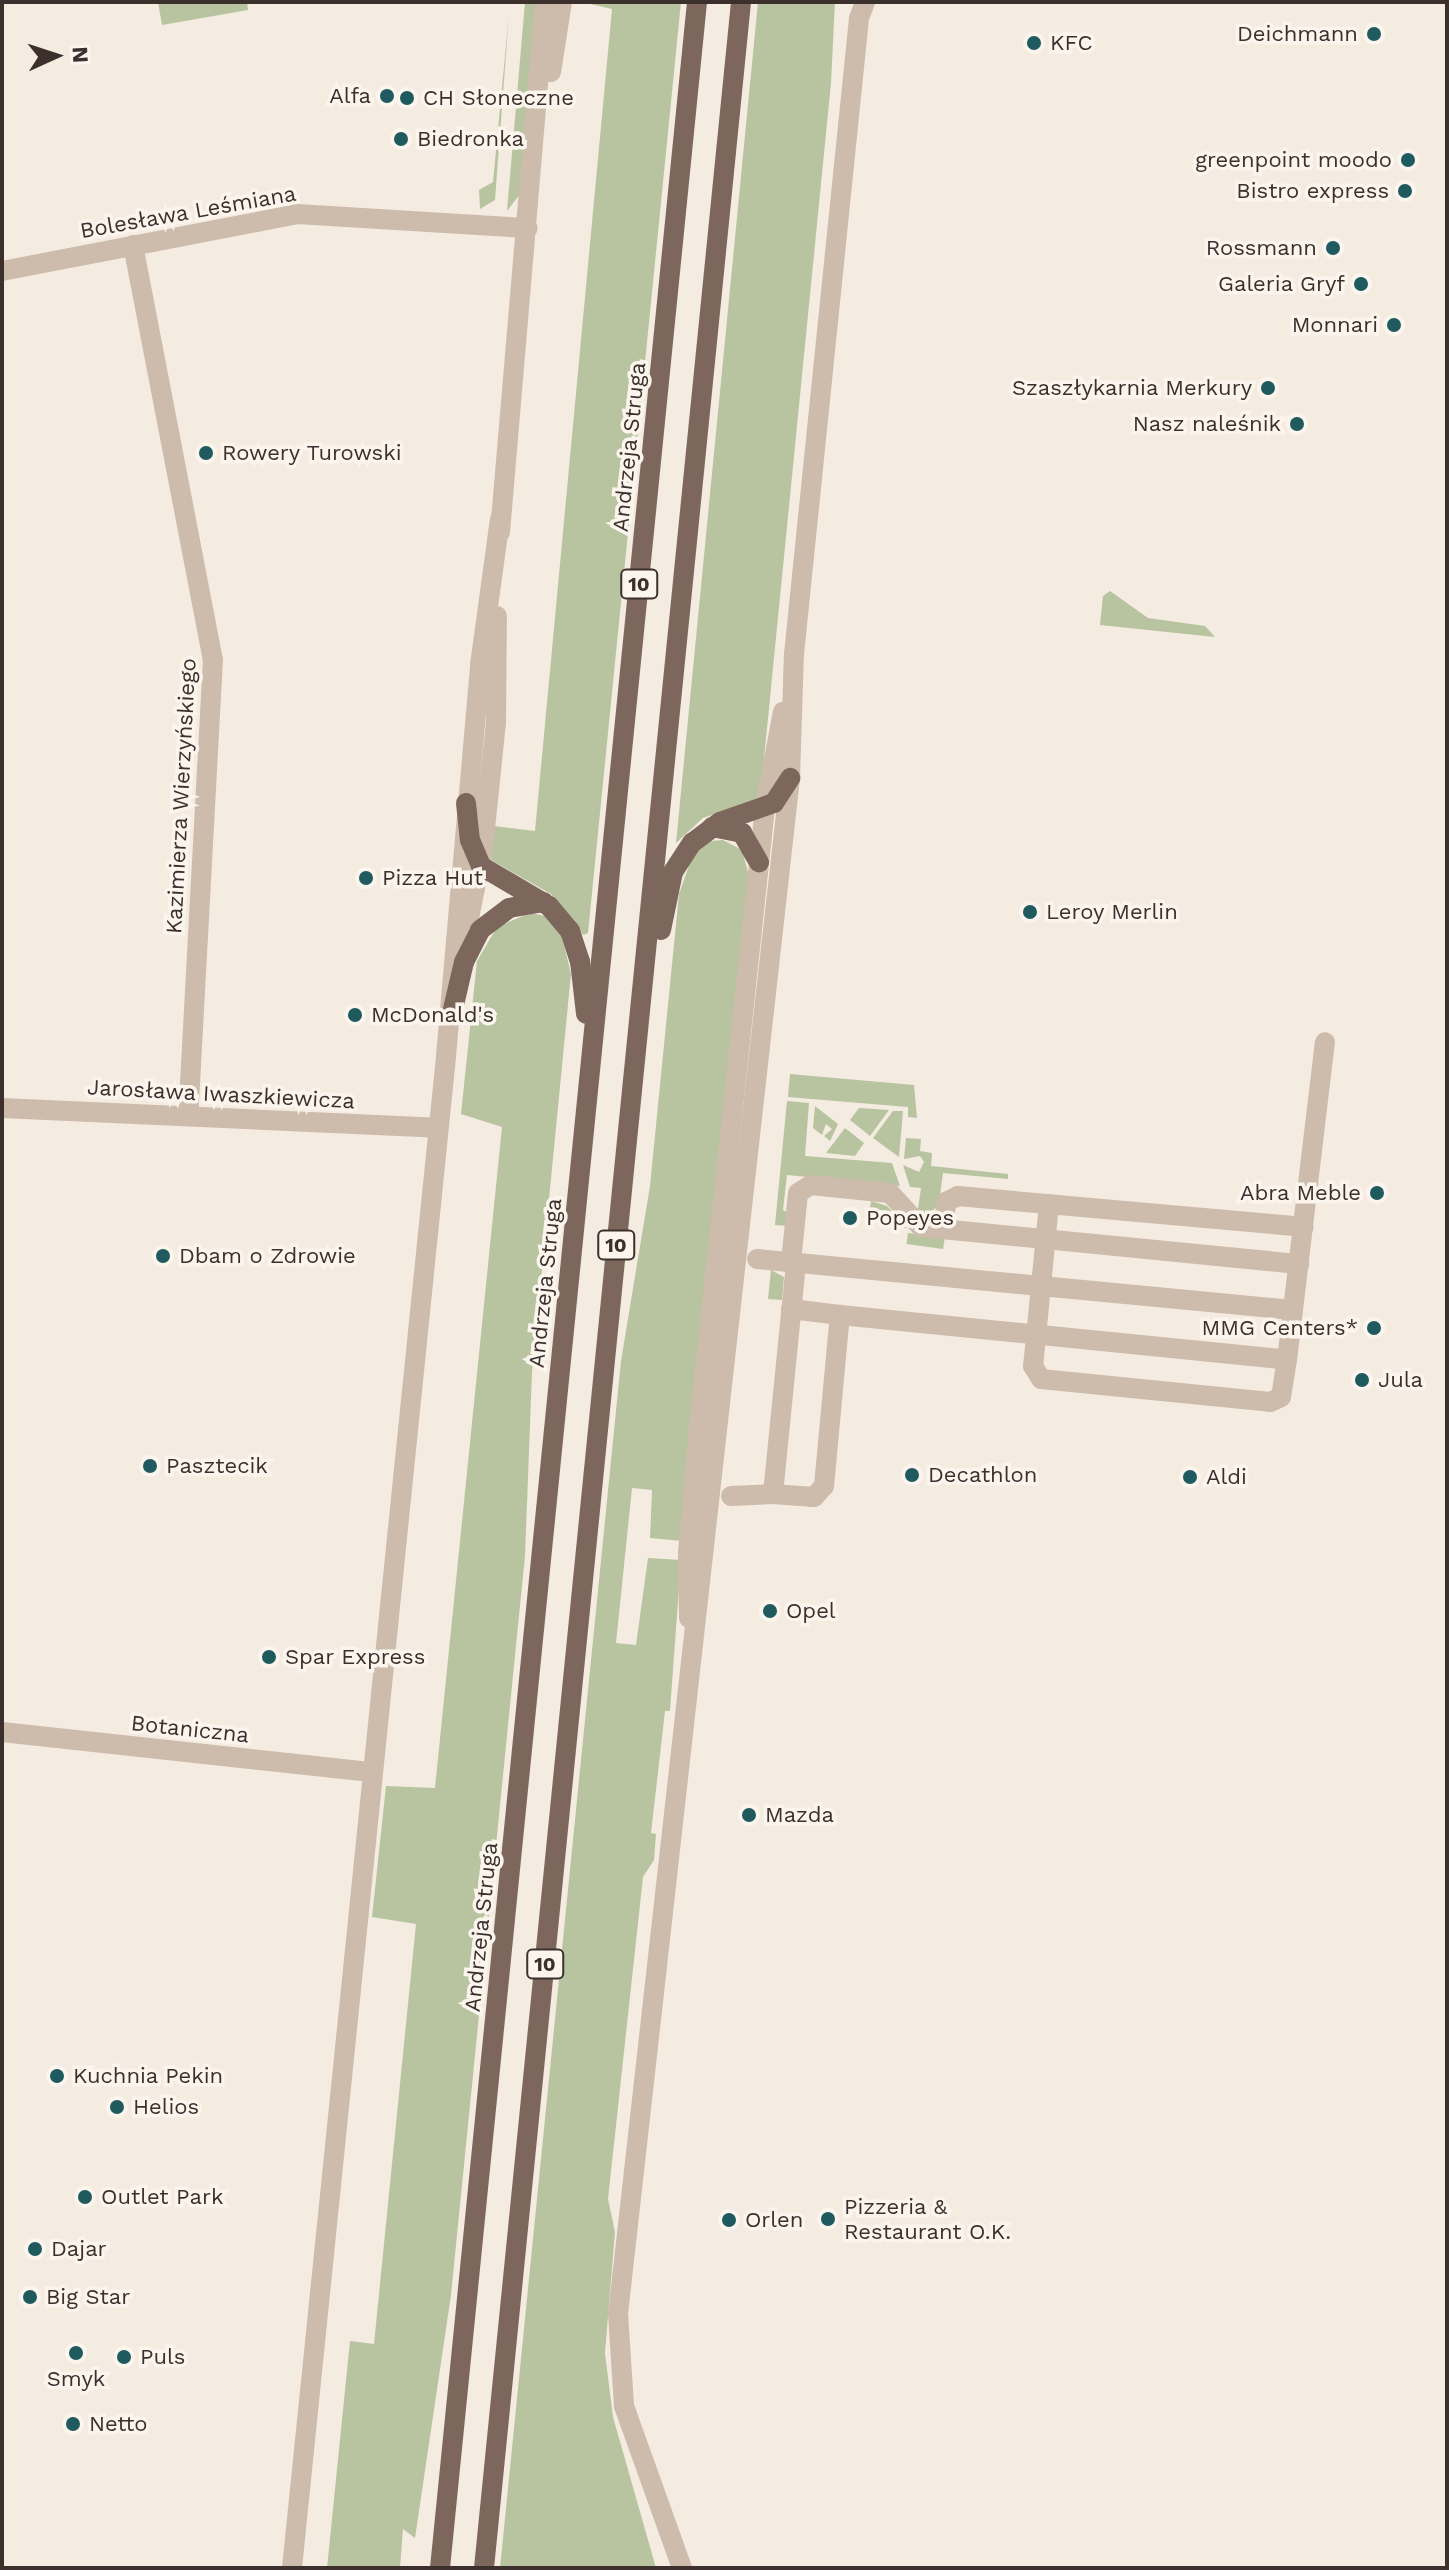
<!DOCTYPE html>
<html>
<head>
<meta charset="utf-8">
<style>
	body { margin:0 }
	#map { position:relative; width:1449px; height:2570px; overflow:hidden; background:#f4ebe1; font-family:"Work Sans",sans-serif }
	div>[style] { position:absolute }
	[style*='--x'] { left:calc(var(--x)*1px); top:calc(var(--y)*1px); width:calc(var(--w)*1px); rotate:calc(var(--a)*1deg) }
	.green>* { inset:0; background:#b8c4a0; transform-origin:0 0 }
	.minor>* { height:20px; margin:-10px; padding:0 10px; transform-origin:10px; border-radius:10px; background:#cdbbac }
	.major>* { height:20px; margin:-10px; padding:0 10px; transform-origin:10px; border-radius:10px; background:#7d675c }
	.dots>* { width:22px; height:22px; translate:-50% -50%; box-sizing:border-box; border:4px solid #fbf5ee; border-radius:50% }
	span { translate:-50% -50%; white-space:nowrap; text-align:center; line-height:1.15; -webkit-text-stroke:7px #fbf5ee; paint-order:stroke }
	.shield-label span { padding:2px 6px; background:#fbf5ee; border:2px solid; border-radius:6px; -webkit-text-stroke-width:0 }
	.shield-label { font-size:20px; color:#3b302b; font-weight:700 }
	.poi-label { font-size:22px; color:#3b302b }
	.right { translate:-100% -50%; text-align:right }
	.left { translate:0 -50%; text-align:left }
	.street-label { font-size:22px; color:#3b302b }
	.frame { position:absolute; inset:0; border:4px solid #3b302b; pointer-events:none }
	.north { position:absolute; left:16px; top:16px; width:80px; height:80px; -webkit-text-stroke:6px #fbf5ee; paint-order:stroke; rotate:87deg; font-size:22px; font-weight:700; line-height:32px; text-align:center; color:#3b302b }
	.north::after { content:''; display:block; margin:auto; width:28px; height:36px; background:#3b302b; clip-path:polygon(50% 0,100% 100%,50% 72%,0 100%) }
</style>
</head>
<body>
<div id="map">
	<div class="green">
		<i style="clip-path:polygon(158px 2px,247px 2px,248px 10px,162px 25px)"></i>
		<i style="clip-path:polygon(525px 2px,538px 2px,520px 194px,507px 211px)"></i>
		<i style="clip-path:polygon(582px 2px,681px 2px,588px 933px,583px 935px,551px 894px,491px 860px,494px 826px,535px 831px,612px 9px)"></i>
		<i style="clip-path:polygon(758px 2px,835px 2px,831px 83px,760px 799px,703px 818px,676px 843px)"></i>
		<i style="clip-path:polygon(509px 14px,495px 200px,480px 209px,479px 190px,493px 182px)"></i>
		<i style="clip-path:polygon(1110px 591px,1148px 618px,1205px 626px,1215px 637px,1100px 625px,1103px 596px)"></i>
		<i style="clip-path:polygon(723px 840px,742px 850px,751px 883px,682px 1541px,650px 1538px,652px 1490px,632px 1488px,616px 1643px,636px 1645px,648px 1558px,681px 1560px,670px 1711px,665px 1711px,651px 1833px,656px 1834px,654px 1860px,643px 1877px,608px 2199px,615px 2232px,605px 2353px,613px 2417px,656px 2568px,500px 2568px,621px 1361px,650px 1186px,679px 894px,693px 854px,710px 841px)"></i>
		<i style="clip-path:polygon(530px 913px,546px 916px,561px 932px,571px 974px,532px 1373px,525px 1556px,451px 2295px,415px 2538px,403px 2529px,400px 2568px,327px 2568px,350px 2341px,374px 2344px,416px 1924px,372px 1917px,386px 1786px,435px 1788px,502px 1127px,461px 1114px,477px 961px,497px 927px)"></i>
		<i style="clip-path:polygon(790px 1074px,914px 1085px,917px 1118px,908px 1117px,908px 1107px,788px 1097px)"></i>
		<i style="clip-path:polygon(787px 1101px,809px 1103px,805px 1156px,892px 1163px,900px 1186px,787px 1175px,783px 1210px,790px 1214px,789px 1226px,775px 1225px)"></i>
		<i style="clip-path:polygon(815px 1106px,838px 1124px,830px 1141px,824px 1136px,832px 1129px,826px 1124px,822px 1135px,813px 1128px)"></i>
		<i style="clip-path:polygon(859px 1108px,889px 1110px,870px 1136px,850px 1120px)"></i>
		<i style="clip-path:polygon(893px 1111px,903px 1111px,899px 1157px,873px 1138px)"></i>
		<i style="clip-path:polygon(845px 1128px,864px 1143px,855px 1156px,826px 1153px)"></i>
		<i style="clip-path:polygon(906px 1138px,921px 1139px,920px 1151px,932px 1153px,931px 1166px,1008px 1174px,1008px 1179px,943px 1173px,939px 1203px,927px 1218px,918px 1209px,921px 1188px,910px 1187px,903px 1165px,919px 1172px,924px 1162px,920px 1156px,904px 1159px)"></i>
		<i style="clip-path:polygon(871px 1201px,887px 1206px,907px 1228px,890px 1226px,890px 1211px,870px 1209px)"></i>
		<i style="left:908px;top:1233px;width:37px;height:11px;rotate:8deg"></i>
		<i style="clip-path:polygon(771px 1270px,784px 1277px,782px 1300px,768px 1299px)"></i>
	</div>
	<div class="minor">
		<i style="--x:551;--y:72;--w:71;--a:-81.1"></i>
		<i style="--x:133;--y:245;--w:422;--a:79.1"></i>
		<i style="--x:213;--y:659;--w:458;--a:93.1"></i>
		<i style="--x:2;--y:271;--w:300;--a:-10.9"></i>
		<i style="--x:297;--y:214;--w:231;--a:3.5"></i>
		<i style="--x:500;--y:532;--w:532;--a:-85.15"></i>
		<i style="--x:462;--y:953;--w:107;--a:-78.7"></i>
		<i style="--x:483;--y:848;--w:127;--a:-84.1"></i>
		<i style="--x:496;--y:722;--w:106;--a:-89.5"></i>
		<i style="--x:2;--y:1108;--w:436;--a:2.6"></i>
		<i style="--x:1049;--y:1204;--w:163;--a:95.6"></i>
		<i style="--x:1033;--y:1366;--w:15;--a:58"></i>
		<i style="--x:1041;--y:1379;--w:230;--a:5.7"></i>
		<i style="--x:1270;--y:1402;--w:12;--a:-24"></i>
		<i style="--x:1281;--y:1397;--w:37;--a:-81"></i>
		<i style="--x:944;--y:1229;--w:27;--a:-86"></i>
		<i style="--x:946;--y:1202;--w:13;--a:-27"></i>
		<i style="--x:958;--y:1196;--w:347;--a:5.1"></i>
		<i style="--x:757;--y:1259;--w:538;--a:5.44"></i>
		<i style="--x:791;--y:1262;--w:69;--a:-84.2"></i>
		<i style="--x:798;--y:1193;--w:15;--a:-32"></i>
		<i style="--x:811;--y:1185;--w:79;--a:5.8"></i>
		<i style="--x:890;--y:1193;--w:46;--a:47.6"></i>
		<i style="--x:921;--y:1227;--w:380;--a:5.6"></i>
		<i style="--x:791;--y:1309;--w:49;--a:7"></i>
		<i style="--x:773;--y:1494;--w:41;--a:4.2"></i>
		<i style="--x:814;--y:1497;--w:15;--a:-48"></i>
		<i style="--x:824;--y:1486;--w:172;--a:-84.7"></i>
		<i style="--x:840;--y:1315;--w:449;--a:5.7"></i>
		<i style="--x:1287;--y:1360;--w:320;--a:-83.2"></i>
		<i style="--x:731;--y:1496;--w:42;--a:-2.7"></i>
		<i style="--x:773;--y:1494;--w:232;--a:-84.3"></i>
		<i style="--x:689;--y:1618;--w:66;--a:-90.9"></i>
		<i style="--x:688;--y:1552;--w:126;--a:-85"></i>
		<i style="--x:699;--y:1426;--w:623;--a:-83.91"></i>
		<i style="--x:765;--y:807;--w:97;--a:-79.3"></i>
		<i style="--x:2;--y:1732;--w:372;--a:6.2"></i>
		<i style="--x:292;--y:2568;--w:1520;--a:-84.18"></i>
		<i style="--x:446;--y:1056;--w:392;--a:-85"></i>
		<i style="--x:480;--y:665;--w:147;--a:-82.2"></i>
		<i style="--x:682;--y:2568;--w:172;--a:-109.7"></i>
		<i style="--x:624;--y:2406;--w:92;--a:-93.7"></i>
		<i style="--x:618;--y:2314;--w:1546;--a:-83.61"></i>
		<i style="--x:790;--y:778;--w:124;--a:-88.2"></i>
		<i style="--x:794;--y:654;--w:639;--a:-84.16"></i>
		<i style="--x:859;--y:18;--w:17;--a:-69"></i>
	</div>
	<div class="major">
		<i style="--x:466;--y:803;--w:37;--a:84"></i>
		<i style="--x:470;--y:840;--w:28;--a:67"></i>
		<i style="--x:481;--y:866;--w:79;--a:30.5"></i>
		<i style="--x:549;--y:906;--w:33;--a:50"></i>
		<i style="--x:570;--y:931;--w:32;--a:72"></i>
		<i style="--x:580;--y:961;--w:53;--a:83.5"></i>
		<i style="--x:712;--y:827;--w:31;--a:11"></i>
		<i style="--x:742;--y:833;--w:34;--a:60"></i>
		<i style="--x:661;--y:930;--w:59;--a:-78.3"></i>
		<i style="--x:673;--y:872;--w:35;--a:-57"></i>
		<i style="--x:692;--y:843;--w:35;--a:-37"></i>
		<i style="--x:720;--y:822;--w:57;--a:-19.4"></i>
		<i style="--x:774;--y:803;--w:30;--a:-57"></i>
		<i style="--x:453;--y:1009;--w:48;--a:-76.8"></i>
		<i style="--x:464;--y:962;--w:36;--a:-63"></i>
		<i style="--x:480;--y:930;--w:36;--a:-37"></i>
		<i style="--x:509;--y:908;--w:35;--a:-10"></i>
		<i style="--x:440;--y:2568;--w:2579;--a:-84.28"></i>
		<i style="--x:484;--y:2568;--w:2579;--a:-84.28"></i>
	</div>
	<div class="dots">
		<i style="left:1374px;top:34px;background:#1f5a5e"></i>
		<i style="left:1034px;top:43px;background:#1f5a5e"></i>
		<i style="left:387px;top:96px;background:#1f5a5e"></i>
		<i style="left:407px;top:98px;background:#1f5a5e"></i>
		<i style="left:401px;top:139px;background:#1f5a5e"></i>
		<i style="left:1408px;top:160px;background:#1f5a5e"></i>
		<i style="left:1405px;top:191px;background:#1f5a5e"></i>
		<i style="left:1333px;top:248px;background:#1f5a5e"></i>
		<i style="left:1361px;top:284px;background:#1f5a5e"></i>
		<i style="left:1394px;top:325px;background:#1f5a5e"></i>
		<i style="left:1268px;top:388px;background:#1f5a5e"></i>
		<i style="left:1297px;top:424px;background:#1f5a5e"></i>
		<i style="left:206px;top:453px;background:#1f5a5e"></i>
		<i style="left:366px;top:878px;background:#1f5a5e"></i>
		<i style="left:1030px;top:912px;background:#1f5a5e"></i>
		<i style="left:355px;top:1015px;background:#1f5a5e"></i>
		<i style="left:1377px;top:1193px;background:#1f5a5e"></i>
		<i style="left:850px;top:1218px;background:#1f5a5e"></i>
		<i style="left:163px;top:1256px;background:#1f5a5e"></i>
		<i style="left:1374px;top:1328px;background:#1f5a5e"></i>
		<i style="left:1362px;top:1380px;background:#1f5a5e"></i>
		<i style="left:150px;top:1466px;background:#1f5a5e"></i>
		<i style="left:912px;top:1475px;background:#1f5a5e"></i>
		<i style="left:1190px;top:1477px;background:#1f5a5e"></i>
		<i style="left:770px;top:1611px;background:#1f5a5e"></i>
		<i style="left:269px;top:1657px;background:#1f5a5e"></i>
		<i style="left:749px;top:1815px;background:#1f5a5e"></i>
		<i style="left:57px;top:2076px;background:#1f5a5e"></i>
		<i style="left:117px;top:2107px;background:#1f5a5e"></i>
		<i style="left:85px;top:2197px;background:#1f5a5e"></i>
		<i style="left:828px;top:2219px;background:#1f5a5e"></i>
		<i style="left:729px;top:2220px;background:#1f5a5e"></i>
		<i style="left:35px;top:2249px;background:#1f5a5e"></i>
		<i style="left:30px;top:2297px;background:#1f5a5e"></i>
		<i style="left:76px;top:2353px;background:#1f5a5e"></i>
		<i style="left:124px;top:2357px;background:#1f5a5e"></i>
		<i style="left:73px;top:2424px;background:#1f5a5e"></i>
	</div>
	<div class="shield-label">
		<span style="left:639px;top:584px">10</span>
		<span style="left:616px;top:1245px">10</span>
		<span style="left:545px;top:1964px">10</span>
	</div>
	<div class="poi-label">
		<span class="right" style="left:1358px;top:34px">Deichmann</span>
		<span class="left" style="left:1050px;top:43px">KFC</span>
		<span class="right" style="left:371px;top:96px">Alfa</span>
		<span class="left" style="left:423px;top:98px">CH Słoneczne</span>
		<span class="left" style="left:417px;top:139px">Biedronka</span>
		<span class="right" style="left:1392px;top:160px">greenpoint moodo</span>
		<span class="right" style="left:1389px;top:191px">Bistro express</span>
		<span class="right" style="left:1317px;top:248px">Rossmann</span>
		<span class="right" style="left:1345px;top:284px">Galeria Gryf</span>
		<span class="right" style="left:1378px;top:325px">Monnari</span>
		<span class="right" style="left:1252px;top:388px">Szaszłykarnia Merkury</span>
		<span class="right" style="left:1281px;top:424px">Nasz naleśnik</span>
		<span class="left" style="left:222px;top:453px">Rowery Turowski</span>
		<span class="left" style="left:382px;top:878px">Pizza Hut</span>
		<span class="left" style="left:1046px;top:912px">Leroy Merlin</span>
		<span class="left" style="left:371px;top:1015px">McDonald's</span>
		<span class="right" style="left:1361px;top:1193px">Abra Meble</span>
		<span class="left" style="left:866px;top:1218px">Popeyes</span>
		<span class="left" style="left:179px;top:1256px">Dbam o Zdrowie</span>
		<span class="right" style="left:1358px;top:1328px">MMG Centers*</span>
		<span class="left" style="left:1378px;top:1380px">Jula</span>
		<span class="left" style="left:166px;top:1466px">Pasztecik</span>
		<span class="left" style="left:928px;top:1475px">Decathlon</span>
		<span class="left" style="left:1206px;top:1477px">Aldi</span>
		<span class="left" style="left:786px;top:1611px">Opel</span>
		<span class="left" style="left:285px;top:1657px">Spar Express</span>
		<span class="left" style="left:765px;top:1815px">Mazda</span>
		<span class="left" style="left:73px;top:2076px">Kuchnia Pekin</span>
		<span class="left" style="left:133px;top:2107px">Helios</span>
		<span class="left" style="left:101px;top:2197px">Outlet Park</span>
		<span class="left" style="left:844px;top:2219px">Pizzeria &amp;<br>Restaurant O.K.</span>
		<span class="left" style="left:745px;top:2220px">Orlen</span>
		<span class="left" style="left:51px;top:2249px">Dajar</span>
		<span class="left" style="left:46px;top:2297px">Big Star</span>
		<span class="left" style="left:140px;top:2357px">Puls</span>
		<span style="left:76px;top:2379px">Smyk</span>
		<span class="left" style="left:89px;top:2424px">Netto</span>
	</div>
	<div class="street-label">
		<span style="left:188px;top:212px;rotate:-10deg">Bolesława Leśmiana</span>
		<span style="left:629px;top:447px;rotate:-84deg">Andrzeja Struga</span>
		<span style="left:181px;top:796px;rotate:-87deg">Kazimierza Wierzyńskiego</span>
		<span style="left:221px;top:1094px;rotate:3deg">Jarosława Iwaszkiewicza</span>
		<span style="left:545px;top:1283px;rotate:-84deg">Andrzeja Struga</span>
		<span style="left:190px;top:1729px;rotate:6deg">Botaniczna</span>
		<span style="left:481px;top:1927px;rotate:-84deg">Andrzeja Struga</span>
	</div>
	<div class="frame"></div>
	<div class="north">N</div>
</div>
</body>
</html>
